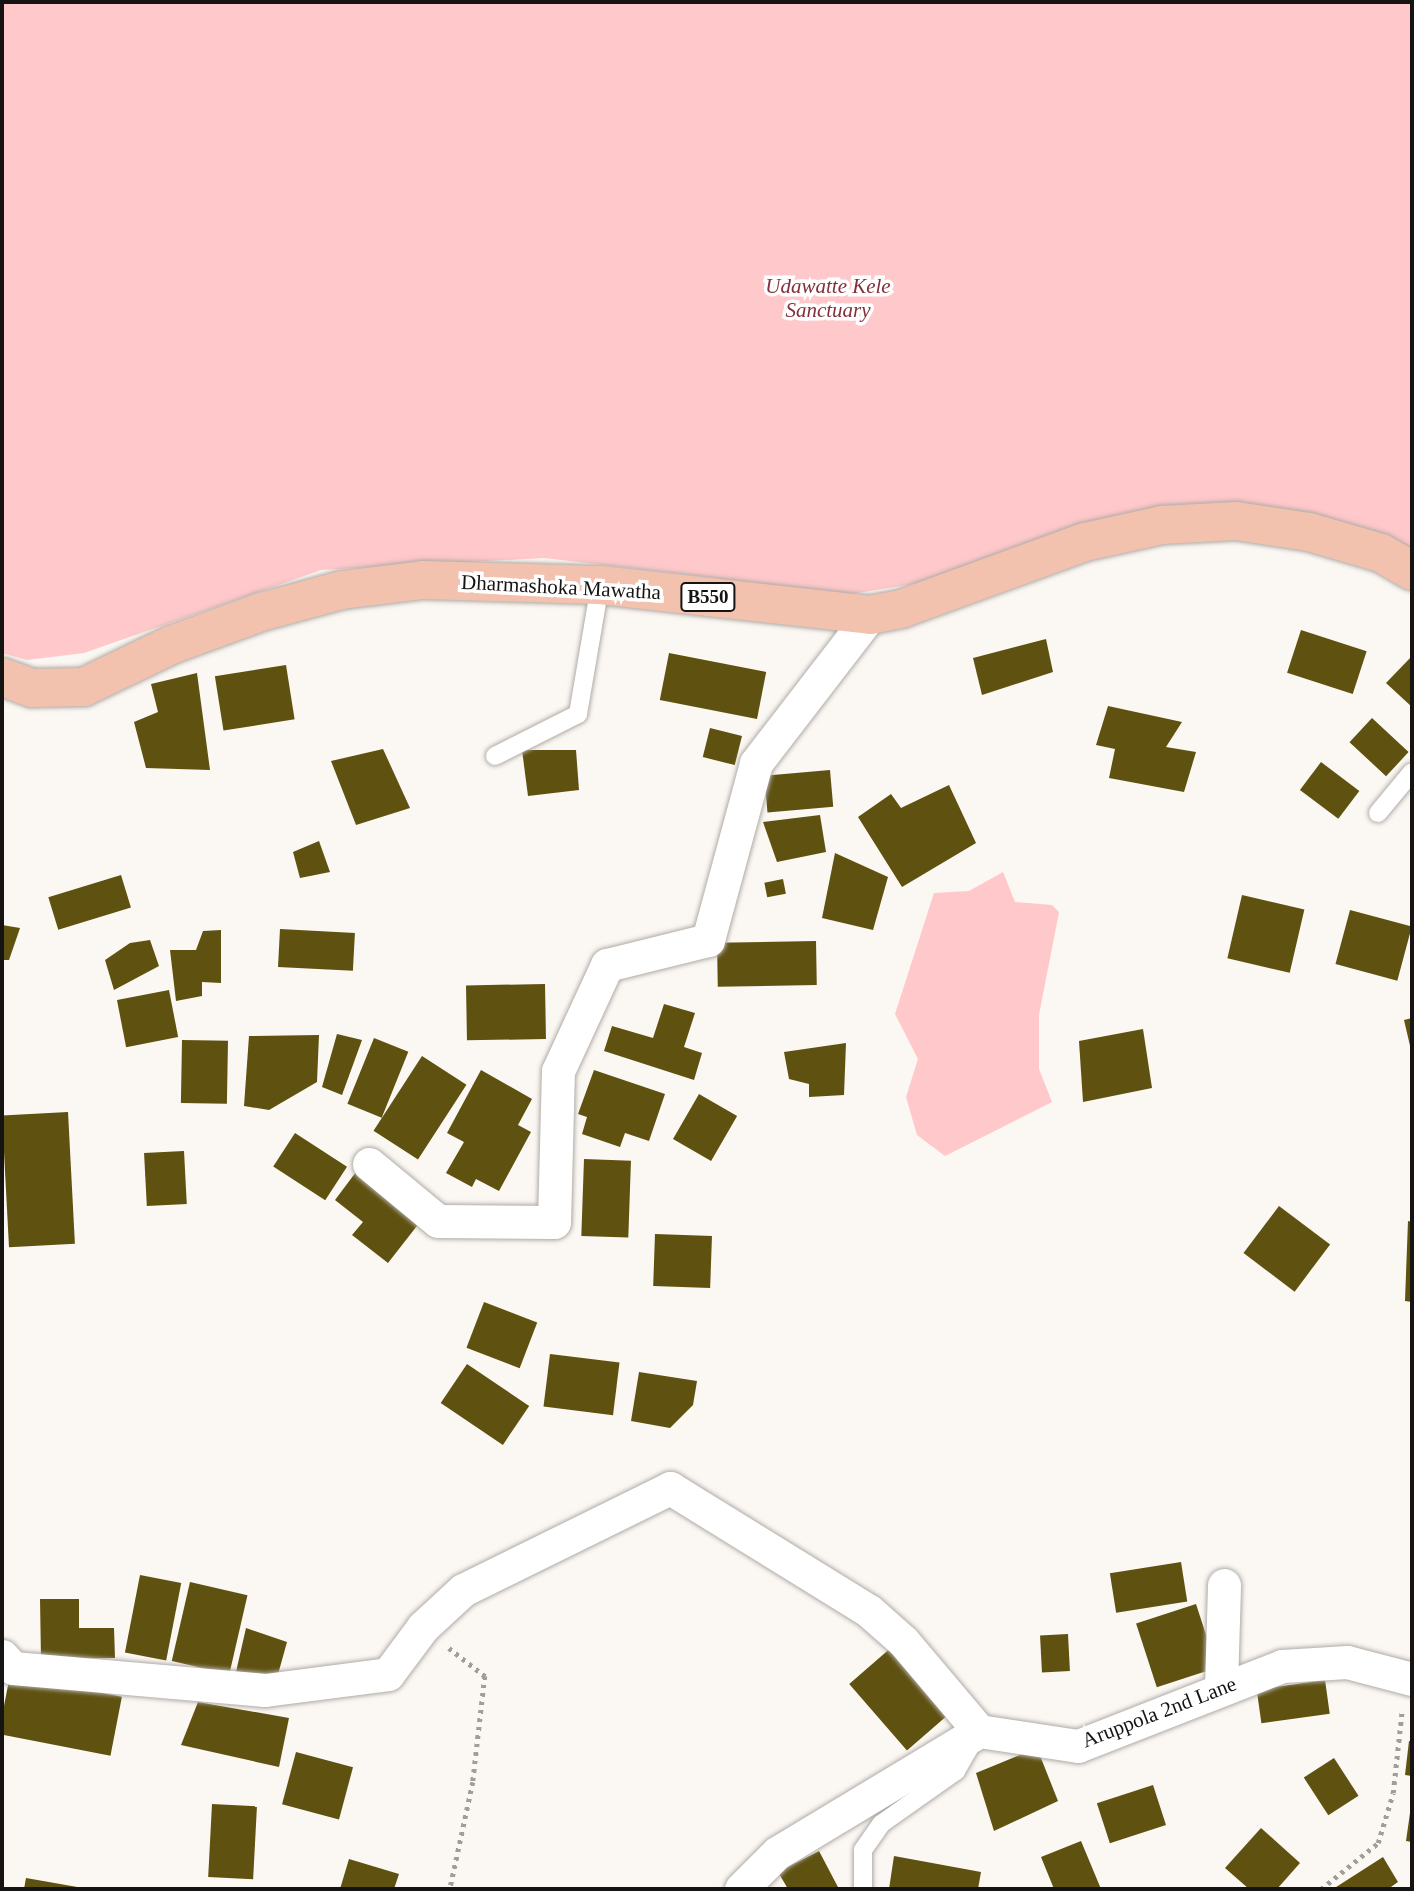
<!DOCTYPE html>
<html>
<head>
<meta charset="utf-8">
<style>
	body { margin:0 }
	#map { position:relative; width:1414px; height:1891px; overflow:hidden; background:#fbf7f2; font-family:"Times New Roman",serif }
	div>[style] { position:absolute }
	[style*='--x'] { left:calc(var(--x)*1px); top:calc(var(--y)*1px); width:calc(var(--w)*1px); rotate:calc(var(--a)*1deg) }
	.green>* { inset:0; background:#ffc8ca }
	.building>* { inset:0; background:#5f510f; transform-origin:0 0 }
	.path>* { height:4.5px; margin-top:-2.25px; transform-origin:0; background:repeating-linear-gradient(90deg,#a19e9a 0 3.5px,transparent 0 8.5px) }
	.roads { filter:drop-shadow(0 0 2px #b0aba7) drop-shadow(0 0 2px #b0aba7) }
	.service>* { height:18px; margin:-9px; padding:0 9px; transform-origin:9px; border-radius:9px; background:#fff }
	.minor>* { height:33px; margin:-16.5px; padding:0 16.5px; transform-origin:16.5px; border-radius:16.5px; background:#fff }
	.primary>* { height:38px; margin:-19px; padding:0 19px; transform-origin:19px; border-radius:19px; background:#f2c2af }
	span { translate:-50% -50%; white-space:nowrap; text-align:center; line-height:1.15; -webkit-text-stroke:7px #fff; paint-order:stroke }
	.shield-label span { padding:2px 5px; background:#fff; border:2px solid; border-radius:5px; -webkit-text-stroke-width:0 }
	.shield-label { font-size:19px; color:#151412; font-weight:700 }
	.park-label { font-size:21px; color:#82303b; font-style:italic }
	.street-label { font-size:21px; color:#151412 }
	.frame { position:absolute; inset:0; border:4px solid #151412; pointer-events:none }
</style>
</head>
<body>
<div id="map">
	<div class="green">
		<i style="clip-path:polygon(2px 2px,1412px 2px,1412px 571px,1236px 521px,945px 579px,807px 601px,716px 578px,544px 558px,321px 570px,84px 653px,27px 660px,2px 653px)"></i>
		<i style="clip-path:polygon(1003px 872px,1015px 902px,1052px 905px,1059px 912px,1039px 1015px,1039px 1069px,1052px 1102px,945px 1156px,917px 1135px,906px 1097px,918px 1059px,895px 1014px,934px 893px,969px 891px)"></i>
	</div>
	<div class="building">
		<i style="left:1301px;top:630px;width:69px;height:45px;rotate:18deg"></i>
		<i style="clip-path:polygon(1046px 639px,1053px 672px,982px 695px,973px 658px)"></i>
		<i style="left:669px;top:653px;width:99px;height:48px;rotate:11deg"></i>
		<i style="clip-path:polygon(1412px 656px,1412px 707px,1386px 683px)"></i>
		<i style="left:286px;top:665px;width:55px;height:72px;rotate:81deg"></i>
		<i style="clip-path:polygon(197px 673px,210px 770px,146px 768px,134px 722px,158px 712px,151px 684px)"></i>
		<i style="clip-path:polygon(1108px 706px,1182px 722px,1166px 747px,1196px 752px,1184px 792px,1109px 778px,1115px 749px,1096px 745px)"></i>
		<i style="left:1372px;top:718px;width:50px;height:33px;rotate:43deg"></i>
		<i style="left:710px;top:728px;width:33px;height:30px;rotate:14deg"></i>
		<i style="clip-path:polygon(383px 749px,410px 808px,356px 825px,331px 761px)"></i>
		<i style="clip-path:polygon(522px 750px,576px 750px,579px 790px,528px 796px)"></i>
		<i style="left:1321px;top:762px;width:48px;height:35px;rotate:37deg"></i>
		<i style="left:830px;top:770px;width:37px;height:66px;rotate:85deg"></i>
		<i style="clip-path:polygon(949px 785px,976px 843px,902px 887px,858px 817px,891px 794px,901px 808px)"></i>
		<i style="clip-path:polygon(820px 815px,826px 852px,777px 862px,763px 822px)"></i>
		<i style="clip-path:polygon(319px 841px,330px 872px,300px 878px,293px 852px)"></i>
		<i style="clip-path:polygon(835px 853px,888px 877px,873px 930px,822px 918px)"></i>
		<i style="left:121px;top:875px;width:34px;height:76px;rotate:73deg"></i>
		<i style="left:783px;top:879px;width:15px;height:19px;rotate:79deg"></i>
		<i style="left:1242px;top:895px;width:64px;height:65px;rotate:13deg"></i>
		<i style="left:1350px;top:910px;width:64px;height:56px;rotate:15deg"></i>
		<i style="clip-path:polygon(2px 925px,20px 928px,9px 960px,2px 960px)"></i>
		<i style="left:280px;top:929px;width:75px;height:38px;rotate:3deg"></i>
		<i style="clip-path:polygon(221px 930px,221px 983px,202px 982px,202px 996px,176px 1001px,170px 950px,196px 950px,203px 931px)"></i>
		<i style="clip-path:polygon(150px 940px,159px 966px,114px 990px,105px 960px,130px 943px)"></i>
		<i style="left:816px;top:941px;width:44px;height:99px;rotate:89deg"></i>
		<i style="left:545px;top:984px;width:55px;height:79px;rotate:89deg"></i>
		<i style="left:169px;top:990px;width:48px;height:53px;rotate:79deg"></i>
		<i style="clip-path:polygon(664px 1004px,695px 1013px,684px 1047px,702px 1053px,694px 1080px,604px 1051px,612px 1026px,653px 1038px)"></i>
		<i style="clip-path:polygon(1412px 1018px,1412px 1050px,1411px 1050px,1404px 1020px)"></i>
		<i style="clip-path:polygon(1143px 1029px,1152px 1088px,1083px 1102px,1079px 1041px)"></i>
		<i style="clip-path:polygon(337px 1034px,362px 1040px,342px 1095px,322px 1087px)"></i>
		<i style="clip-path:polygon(319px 1035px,317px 1082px,269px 1110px,244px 1106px,249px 1036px)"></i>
		<i style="left:374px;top:1038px;width:37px;height:71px;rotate:22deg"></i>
		<i style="left:182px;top:1040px;width:46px;height:63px;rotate:1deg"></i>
		<i style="clip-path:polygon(846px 1043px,844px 1095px,809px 1097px,809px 1084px,789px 1079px,784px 1052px)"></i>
		<i style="left:422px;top:1056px;width:53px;height:89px;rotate:33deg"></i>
		<i style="clip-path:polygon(481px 1070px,532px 1099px,518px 1125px,531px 1132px,499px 1191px,476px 1179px,472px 1187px,446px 1173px,464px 1142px,447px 1133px)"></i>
		<i style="clip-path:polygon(594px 1070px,665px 1094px,649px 1141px,625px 1133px,620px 1147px,582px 1134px,587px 1117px,578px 1114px)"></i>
		<i style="left:699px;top:1094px;width:44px;height:52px;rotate:30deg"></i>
		<i style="left:68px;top:1112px;width:132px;height:66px;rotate:87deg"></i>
		<i style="left:295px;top:1133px;width:62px;height:40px;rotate:33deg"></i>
		<i style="left:184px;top:1151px;width:53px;height:40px;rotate:87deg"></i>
		<i style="left:584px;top:1159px;width:47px;height:77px;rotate:2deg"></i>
		<i style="clip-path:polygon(356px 1172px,420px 1222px,388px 1263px,352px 1235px,363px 1222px,335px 1200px)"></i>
		<i style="left:1279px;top:1206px;width:64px;height:59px;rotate:37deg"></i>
		<i style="clip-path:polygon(1408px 1221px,1412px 1222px,1412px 1302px,1405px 1301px)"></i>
		<i style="left:655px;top:1234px;width:57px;height:52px;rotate:2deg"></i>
		<i style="left:484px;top:1302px;width:57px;height:49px;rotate:21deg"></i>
		<i style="left:550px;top:1354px;width:70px;height:53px;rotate:7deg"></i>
		<i style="left:467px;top:1364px;width:75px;height:47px;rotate:34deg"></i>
		<i style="clip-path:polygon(639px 1372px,697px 1381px,693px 1405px,670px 1428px,631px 1421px)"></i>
		<i style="left:1181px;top:1562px;width:40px;height:72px;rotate:81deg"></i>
		<i style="left:140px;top:1575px;width:42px;height:79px;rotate:11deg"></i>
		<i style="left:190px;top:1582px;width:59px;height:81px;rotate:13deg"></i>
		<i style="clip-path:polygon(40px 1599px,79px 1599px,79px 1628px,114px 1628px,115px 1658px,41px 1659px)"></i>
		<i style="left:1196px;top:1604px;width:67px;height:63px;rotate:72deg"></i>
		<i style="clip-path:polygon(246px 1628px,287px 1642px,277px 1678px,236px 1672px)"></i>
		<i style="left:1068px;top:1634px;width:37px;height:28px;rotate:87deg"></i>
		<i style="left:893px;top:1646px;width:88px;height:58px;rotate:49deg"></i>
		<i style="left:10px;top:1675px;width:114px;height:60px;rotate:11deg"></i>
		<i style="left:1325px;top:1680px;width:34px;height:69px;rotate:82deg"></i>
		<i style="clip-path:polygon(198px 1702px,289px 1718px,279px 1767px,181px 1745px)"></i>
		<i style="clip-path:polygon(1409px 1741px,1412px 1741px,1412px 1776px,1405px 1775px)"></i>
		<i style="clip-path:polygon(1037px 1748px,1058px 1801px,994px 1831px,976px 1773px)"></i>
		<i style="left:296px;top:1752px;width:59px;height:54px;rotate:15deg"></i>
		<i style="left:1334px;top:1758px;width:45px;height:36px;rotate:57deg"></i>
		<i style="left:1153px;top:1785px;width:42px;height:59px;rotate:72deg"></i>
		<i style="left:212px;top:1804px;width:45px;height:73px;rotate:3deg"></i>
		<i style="clip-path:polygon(1411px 1806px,1412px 1806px,1412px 1842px,1406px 1841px)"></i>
		<i style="clip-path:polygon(1261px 1828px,1300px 1863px,1277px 1889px,1249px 1889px,1225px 1868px)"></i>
		<i style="clip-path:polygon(1081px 1841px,1101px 1889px,1054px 1889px,1041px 1857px)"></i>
		<i style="clip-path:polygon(819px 1851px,839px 1889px,788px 1889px,778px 1872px)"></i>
		<i style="clip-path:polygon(894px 1856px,981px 1872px,978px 1889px,889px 1889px)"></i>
		<i style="clip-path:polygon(1383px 1857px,1398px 1882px,1388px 1889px,1333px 1889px)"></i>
		<i style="clip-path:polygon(349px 1859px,399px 1874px,394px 1889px,340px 1889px)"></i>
		<i style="clip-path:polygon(26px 1878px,83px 1888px,82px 1889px,24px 1889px)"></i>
	</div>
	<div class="path">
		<i style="--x:449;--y:1648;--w:46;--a:37.9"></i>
		<i style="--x:485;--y:1676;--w:107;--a:96.5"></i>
		<i style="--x:473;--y:1782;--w:109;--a:102.1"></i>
		<i style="--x:1321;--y:1889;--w:73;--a:-38.9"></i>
		<i style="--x:1378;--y:1843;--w:52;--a:-73.3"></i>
		<i style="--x:1393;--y:1793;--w:83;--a:-83.8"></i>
	</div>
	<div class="roads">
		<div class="service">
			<i style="--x:495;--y:756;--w:93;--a:-26.8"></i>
			<i style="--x:578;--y:714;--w:131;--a:-80.3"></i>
			<i style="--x:1378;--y:813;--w:53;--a:-50.3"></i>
			<i style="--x:863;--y:1889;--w:39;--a:-90"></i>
			<i style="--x:863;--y:1850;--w:32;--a:-55"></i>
			<i style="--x:881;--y:1824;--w:92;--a:-35.2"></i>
			<i style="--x:956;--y:1771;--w:34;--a:-60"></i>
		</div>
		<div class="minor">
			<i style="--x:369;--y:1164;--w:89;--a:39.6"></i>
			<i style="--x:438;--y:1221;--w:116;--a:0.5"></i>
			<i style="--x:554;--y:1222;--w:151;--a:-88.5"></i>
			<i style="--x:558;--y:1071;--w:117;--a:-65.2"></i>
			<i style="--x:607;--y:965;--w:104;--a:-13.9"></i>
			<i style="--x:708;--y:940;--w:183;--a:-74.8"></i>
			<i style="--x:756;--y:763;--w:187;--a:-52.4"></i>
			<i style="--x:2;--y:1656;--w:16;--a:47"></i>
			<i style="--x:13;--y:1668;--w:253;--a:5"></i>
			<i style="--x:265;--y:1690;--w:124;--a:-7.4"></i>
			<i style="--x:388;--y:1674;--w:59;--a:-53.3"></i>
			<i style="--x:423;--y:1627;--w:54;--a:-42.8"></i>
			<i style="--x:463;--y:1590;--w:231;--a:-26.2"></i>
			<i style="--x:670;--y:1488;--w:234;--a:31.7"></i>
			<i style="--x:869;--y:1611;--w:45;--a:41.4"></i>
			<i style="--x:903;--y:1641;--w:118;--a:49.8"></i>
			<i style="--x:1221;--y:1687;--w:102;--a:-88.3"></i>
			<i style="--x:741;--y:1889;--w:51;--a:-45"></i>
			<i style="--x:777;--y:1853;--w:236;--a:-31.1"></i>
			<i style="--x:979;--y:1731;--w:100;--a:8.6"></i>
			<i style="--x:1078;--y:1746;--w:219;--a:-21.4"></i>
			<i style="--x:1282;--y:1666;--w:65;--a:-3.5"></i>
			<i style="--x:1347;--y:1662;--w:67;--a:14.7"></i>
		</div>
		<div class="primary">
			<i style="--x:2;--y:677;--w:33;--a:20"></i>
			<i style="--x:33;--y:688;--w:51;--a:-1.1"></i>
			<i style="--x:84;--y:687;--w:97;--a:-25.8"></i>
			<i style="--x:171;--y:645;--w:96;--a:-20.1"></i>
			<i style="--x:261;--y:612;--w:84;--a:-15.2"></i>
			<i style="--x:342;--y:590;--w:82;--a:-7"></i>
			<i style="--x:423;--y:580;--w:177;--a:1.6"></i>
			<i style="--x:600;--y:585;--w:272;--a:6.3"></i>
			<i style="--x:870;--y:615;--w:32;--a:-11"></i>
			<i style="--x:901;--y:609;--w:196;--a:-20"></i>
			<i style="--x:1085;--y:542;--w:79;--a:-12.4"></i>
			<i style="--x:1162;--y:525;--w:74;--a:-3.1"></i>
			<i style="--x:1236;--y:521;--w:74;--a:8.6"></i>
			<i style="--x:1309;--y:532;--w:75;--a:16.3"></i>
			<i style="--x:1381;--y:553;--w:36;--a:30"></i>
		</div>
	</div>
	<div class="shield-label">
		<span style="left:708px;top:597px">B550</span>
	</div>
	<div class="park-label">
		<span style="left:828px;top:298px">Udawatte Kele<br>Sanctuary</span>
	</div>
	<div class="street-label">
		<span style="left:561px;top:587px;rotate:3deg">Dharmashoka Mawatha</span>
		<span style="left:1159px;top:1712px;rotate:-21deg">Aruppola 2nd Lane</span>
	</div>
	<div class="frame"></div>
</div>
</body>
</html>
